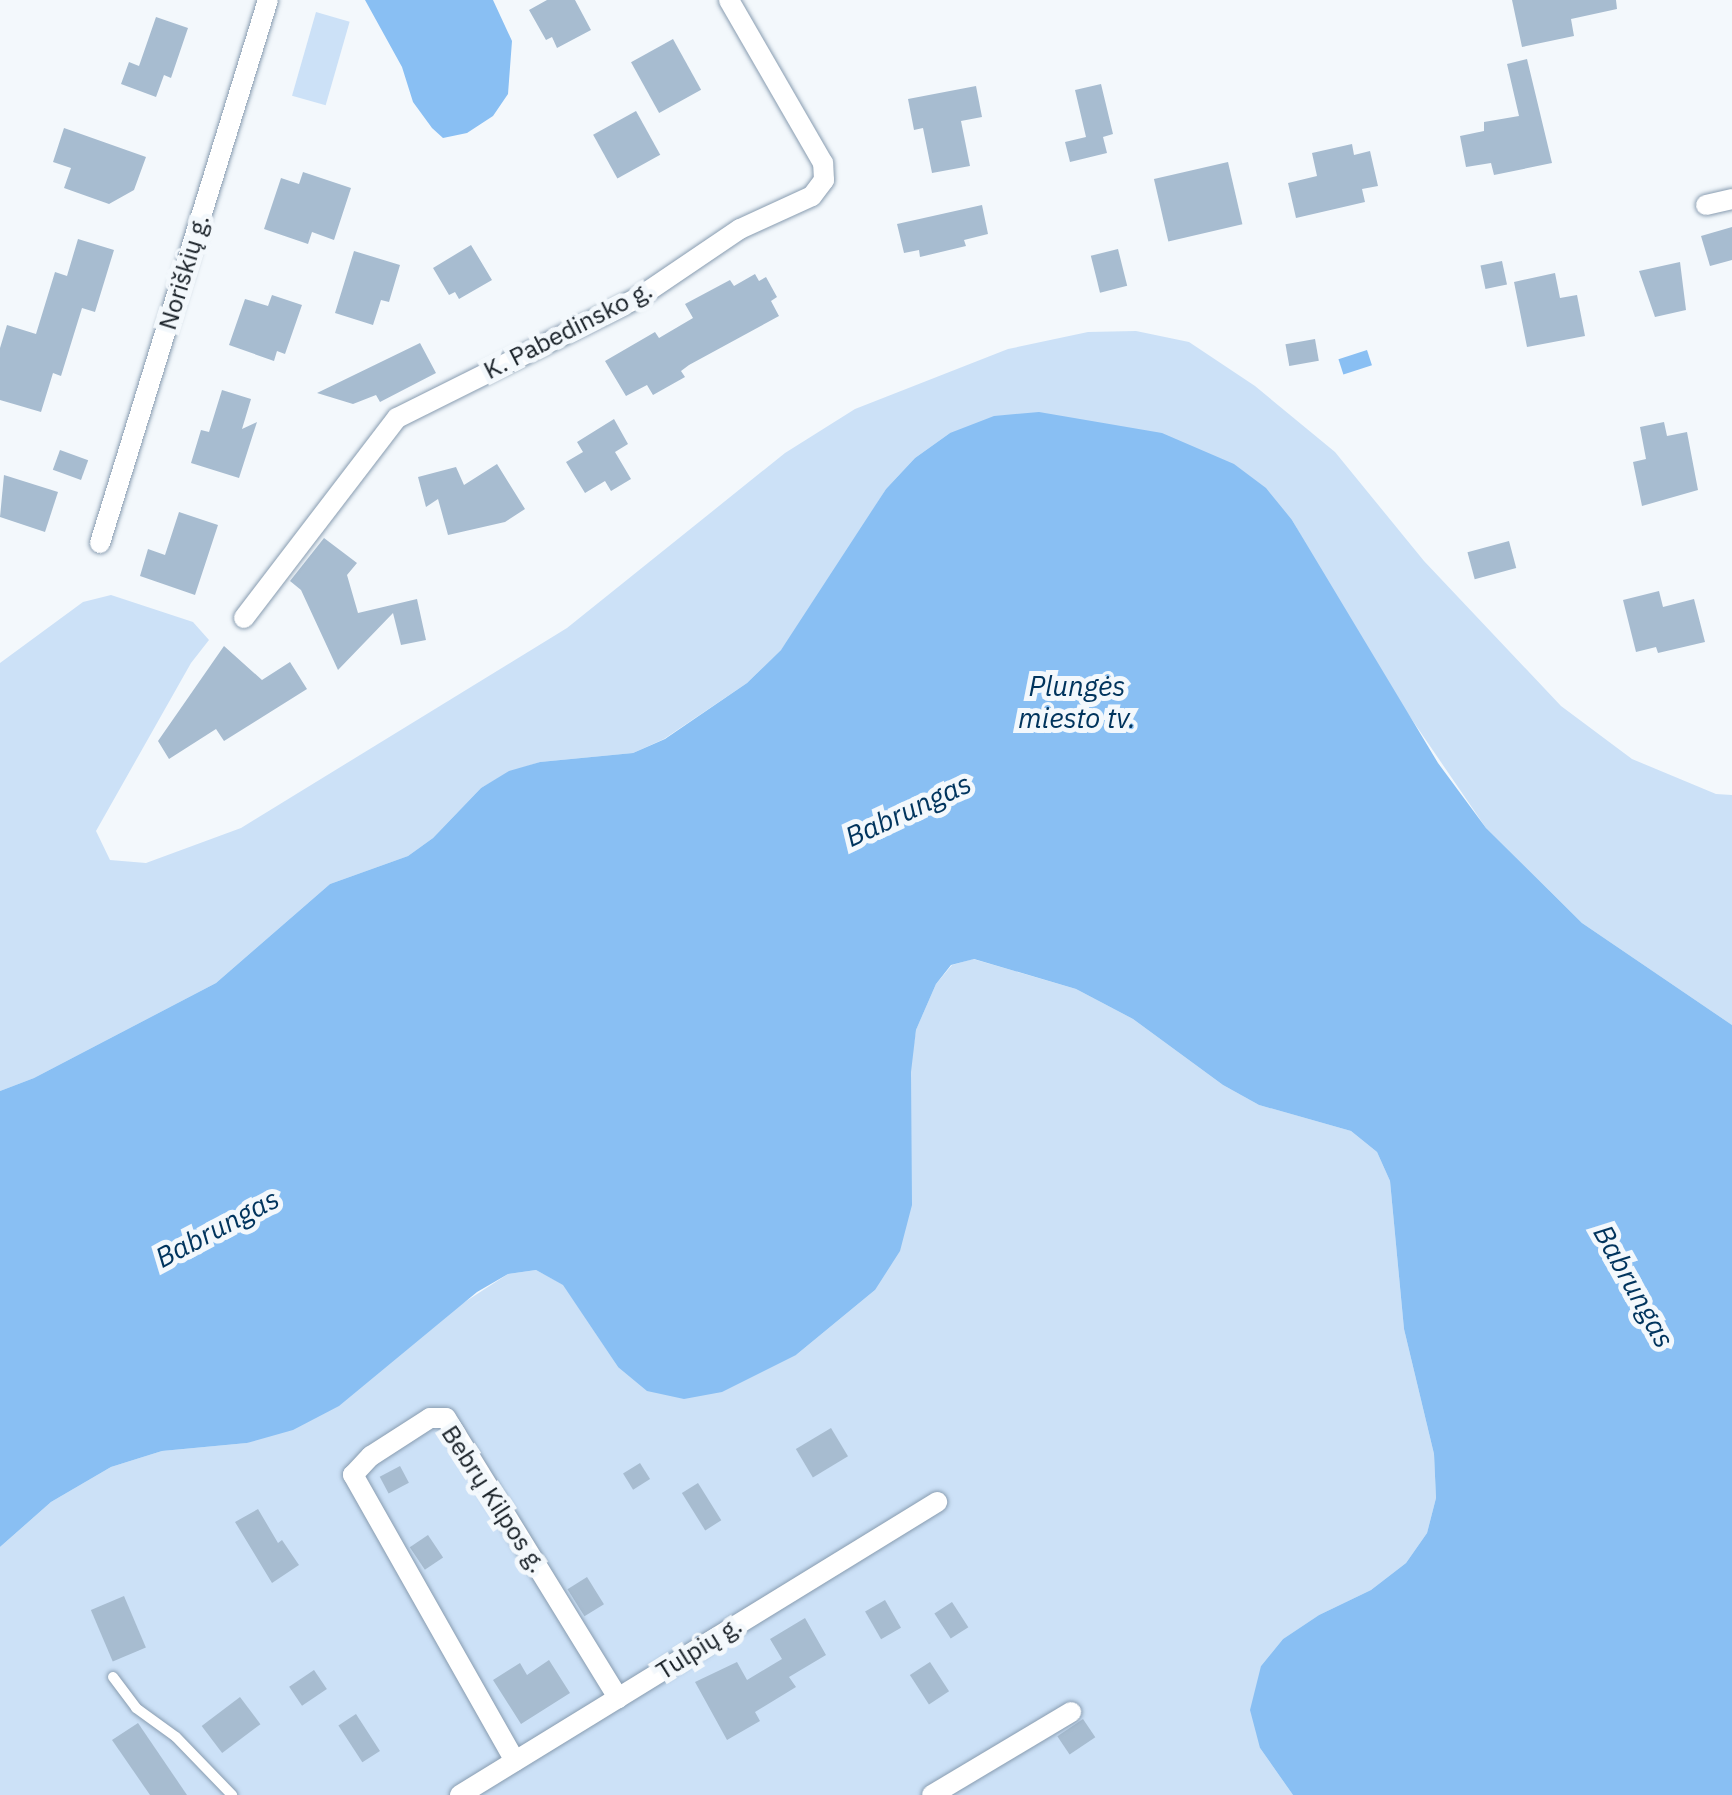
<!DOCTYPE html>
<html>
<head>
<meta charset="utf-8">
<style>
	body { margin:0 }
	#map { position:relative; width:1732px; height:1795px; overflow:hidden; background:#f3f8fc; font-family:"IBM Plex Sans",sans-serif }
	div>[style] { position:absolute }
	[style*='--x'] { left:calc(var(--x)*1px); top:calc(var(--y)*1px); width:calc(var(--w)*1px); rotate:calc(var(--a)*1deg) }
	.green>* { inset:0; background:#cce1f7; transform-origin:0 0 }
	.water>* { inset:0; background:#89bff3; transform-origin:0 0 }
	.building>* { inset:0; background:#a7bcd0; transform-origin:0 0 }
	.roads { filter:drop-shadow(0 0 2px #889cb0) drop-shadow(0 0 2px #889cb0) }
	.lane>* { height:10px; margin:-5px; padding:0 5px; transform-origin:5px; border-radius:5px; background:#fff }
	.street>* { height:20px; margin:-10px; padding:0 10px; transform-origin:10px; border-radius:10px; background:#fff }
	span { translate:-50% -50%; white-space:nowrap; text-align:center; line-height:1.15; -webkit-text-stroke:10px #f3f8fc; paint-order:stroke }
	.street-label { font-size:25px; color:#161e25 }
	.water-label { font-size:28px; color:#00345d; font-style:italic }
</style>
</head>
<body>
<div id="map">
	<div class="green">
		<i style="left:316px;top:12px;width:35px;height:87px;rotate:16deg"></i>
		<i style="clip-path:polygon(1136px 331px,1189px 342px,1255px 386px,1335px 452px,1424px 561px,1561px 706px,1632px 759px,1716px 794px,1732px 795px,1732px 1025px,1582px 923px,1486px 828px,1378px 670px,1292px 520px,950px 433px,915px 458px,886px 489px,813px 607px,781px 650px,747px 683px,664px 739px,633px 753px,540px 762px,509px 772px,481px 788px,433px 838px,408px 856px,330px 884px,216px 983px,34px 1078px,0 1091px,0 663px,83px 602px,111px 595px,193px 622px,209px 640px,191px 663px,96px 831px,110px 860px,146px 863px,241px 828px,567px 628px,785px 453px,855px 409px,1008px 349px,1088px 332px)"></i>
		<i style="clip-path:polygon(973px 959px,1076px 989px,1133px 1019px,1223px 1085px,1259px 1105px,1351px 1131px,1377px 1152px,1390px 1181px,1404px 1329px,1434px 1454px,1436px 1498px,1427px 1533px,1406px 1563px,1371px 1590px,1319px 1615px,1283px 1639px,1261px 1666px,1260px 1748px,1293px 1795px,0 1795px,0 1547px,51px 1502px,111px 1467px,162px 1451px,247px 1443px,508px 1274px,536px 1270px,564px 1285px,618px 1367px,796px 1355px,875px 1290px,916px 1030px,936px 984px,952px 965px)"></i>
	</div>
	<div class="water">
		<i style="clip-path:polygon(365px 0,493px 0,512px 41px,508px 94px,493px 116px,467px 133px,443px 138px,432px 128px,413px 102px,402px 67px)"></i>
		<i style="left:1367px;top:350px;width:16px;height:30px;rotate:72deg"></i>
		<i style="clip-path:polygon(1039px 412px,1162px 433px,1234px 464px,1266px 488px,1292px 520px,1438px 763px,1486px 828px,1582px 923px,1732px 1025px,1732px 1795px,1293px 1795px,1260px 1748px,1250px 1710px,1261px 1666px,1283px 1639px,1319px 1615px,1371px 1590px,1406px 1563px,1427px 1533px,1436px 1498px,1434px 1454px,1404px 1329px,1390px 1181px,1377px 1152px,1351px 1131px,1259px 1105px,1223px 1085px,1133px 1019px,1076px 989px,974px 959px,951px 965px,936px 984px,916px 1030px,911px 1072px,912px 1205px,900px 1251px,875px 1290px,796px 1355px,722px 1392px,684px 1399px,647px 1391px,618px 1367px,563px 1285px,536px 1270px,508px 1274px,477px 1292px,339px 1406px,293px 1430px,247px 1443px,162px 1451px,111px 1467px,51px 1502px,0 1547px,0 1091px,34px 1078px,216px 983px,330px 884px,408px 856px,433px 838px,481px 788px,509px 771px,540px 762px,633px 753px,665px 739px,747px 683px,781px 650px,886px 489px,915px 458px,950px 433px,994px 416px)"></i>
	</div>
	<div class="building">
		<i style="clip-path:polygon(547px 0,575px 0,591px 30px,557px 48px,552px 37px,546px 40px,529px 10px)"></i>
		<i style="clip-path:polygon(1512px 0,1616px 0,1617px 9px,1571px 19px,1574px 36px,1522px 47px)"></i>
		<i style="clip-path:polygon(156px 17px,188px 28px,171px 78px,164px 75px,156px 97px,121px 84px,129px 62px,139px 66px)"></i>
		<i style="left:673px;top:39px;width:58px;height:48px;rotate:61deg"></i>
		<i style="clip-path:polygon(1527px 59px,1552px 163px,1494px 175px,1491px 163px,1466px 167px,1460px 136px,1484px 131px,1484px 122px,1519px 116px,1507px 64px)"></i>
		<i style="clip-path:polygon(1101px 84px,1113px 134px,1103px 137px,1107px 153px,1070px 162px,1065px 142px,1086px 137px,1075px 90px)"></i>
		<i style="clip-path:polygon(976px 86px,982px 117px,961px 121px,970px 166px,932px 173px,923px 128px,914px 130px,908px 99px)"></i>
		<i style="left:636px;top:111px;width:50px;height:49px;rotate:61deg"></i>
		<i style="clip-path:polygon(64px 128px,146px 157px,134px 190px,109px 204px,64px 188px,71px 168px,53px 162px)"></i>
		<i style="clip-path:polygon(1352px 144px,1354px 155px,1370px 151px,1378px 186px,1362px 189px,1365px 202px,1296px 218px,1288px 183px,1317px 176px,1312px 153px)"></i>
		<i style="left:1228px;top:162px;width:64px;height:76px;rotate:77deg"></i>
		<i style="clip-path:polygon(303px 172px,351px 188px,334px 240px,312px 232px,308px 244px,264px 229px,281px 178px,299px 184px)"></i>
		<i style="clip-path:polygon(982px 205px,988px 234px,964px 240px,966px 246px,920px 257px,919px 250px,904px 253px,897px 224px)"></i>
		<i style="clip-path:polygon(1732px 227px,1732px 260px,1710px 266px,1701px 236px)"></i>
		<i style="clip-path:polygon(78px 239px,114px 250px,95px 312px,82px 308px,61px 376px,53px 373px,41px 412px,0 400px,0 348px,7px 325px,36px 334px,55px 272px,67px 276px)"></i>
		<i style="clip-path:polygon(471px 245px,492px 280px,459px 299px,455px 292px,449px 295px,433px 268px)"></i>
		<i style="left:1118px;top:249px;width:38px;height:28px;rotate:76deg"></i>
		<i style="clip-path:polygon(354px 251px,400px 265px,389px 302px,381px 300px,373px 325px,335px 313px)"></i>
		<i style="left:1502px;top:261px;width:24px;height:22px;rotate:78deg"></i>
		<i style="clip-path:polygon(1680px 262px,1686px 310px,1655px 317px,1639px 271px)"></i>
		<i style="clip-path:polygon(1555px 273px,1560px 298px,1577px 295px,1585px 336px,1527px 347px,1514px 282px)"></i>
		<i style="clip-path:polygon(755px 274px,759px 281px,766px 277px,777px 297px,771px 301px,779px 316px,689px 365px,681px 371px,685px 377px,653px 395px,647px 385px,626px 396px,605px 361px,655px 332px,659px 338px,693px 318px,685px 304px,730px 280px,734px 286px)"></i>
		<i style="clip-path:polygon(272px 295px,302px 305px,285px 354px,277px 351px,274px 361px,229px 345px,245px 299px,268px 306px)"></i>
		<i style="left:1315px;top:339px;width:22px;height:30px;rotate:80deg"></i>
		<i style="clip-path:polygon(420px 343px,436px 373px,380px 402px,376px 395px,353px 404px,317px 393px)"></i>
		<i style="clip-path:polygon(222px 390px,251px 399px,242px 429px,257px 422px,239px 478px,191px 463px,201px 430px,209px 432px)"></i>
		<i style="clip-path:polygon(614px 419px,628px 444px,615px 452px,631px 479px,611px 491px,605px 481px,585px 493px,566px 462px,583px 452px,577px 442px)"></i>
		<i style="clip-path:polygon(1664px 422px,1667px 436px,1687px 432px,1698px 490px,1642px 506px,1633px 462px,1646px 459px,1640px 427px)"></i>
		<i style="left:60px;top:450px;width:30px;height:21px;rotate:20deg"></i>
		<i style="clip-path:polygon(497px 464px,525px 509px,505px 522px,448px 535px,438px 499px,426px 507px,418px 477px,456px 467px,464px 485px)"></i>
		<i style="clip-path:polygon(4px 475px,58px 492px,45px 532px,0 517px)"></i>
		<i style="clip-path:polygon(179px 512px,218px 525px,195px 595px,140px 576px,148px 549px,165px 555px)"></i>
		<i style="clip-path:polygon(324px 538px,357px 563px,347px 575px,358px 613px,417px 599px,426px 640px,401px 645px,393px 613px,338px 670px,301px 590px,290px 581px)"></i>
		<i style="left:1509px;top:541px;width:28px;height:43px;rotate:75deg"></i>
		<i style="clip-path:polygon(1659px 591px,1663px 607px,1694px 599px,1705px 642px,1658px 653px,1656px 647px,1636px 652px,1623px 600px)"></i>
		<i style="clip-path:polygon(224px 646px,262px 680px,290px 662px,307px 689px,224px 741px,216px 729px,169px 759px,158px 741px)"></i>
		<i style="left:831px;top:1428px;width:33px;height:41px;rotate:59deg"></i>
		<i style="left:640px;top:1463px;width:19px;height:20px;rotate:58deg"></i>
		<i style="left:400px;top:1466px;width:19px;height:23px;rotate:62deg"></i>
		<i style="left:698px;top:1483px;width:44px;height:19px;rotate:58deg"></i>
		<i style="clip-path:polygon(258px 1509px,278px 1543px,282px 1540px,299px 1565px,272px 1583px,235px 1522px)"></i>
		<i style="left:428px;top:1535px;width:27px;height:22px;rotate:56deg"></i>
		<i style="left:587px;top:1577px;width:32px;height:23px;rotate:58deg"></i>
		<i style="left:124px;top:1596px;width:56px;height:36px;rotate:67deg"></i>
		<i style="left:885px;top:1600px;width:32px;height:23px;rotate:60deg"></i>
		<i style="left:952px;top:1602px;width:30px;height:21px;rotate:57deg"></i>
		<i style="clip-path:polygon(805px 1618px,826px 1655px,789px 1677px,796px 1687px,755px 1712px,760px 1721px,727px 1740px,695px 1682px,737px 1662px,747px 1680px,782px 1659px,770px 1639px)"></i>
		<i style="clip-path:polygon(549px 1660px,570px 1693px,521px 1724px,493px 1680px,520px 1663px,527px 1675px)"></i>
		<i style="left:930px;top:1662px;width:35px;height:24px;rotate:57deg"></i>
		<i style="left:314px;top:1670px;width:23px;height:30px;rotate:56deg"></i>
		<i style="left:240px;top:1697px;width:34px;height:48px;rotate:53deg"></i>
		<i style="left:356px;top:1714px;width:44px;height:21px;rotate:57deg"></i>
		<i style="left:1083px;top:1719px;width:22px;height:31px;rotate:56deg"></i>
		<i style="clip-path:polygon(138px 1723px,187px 1795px,150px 1795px,112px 1740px)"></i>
	</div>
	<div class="roads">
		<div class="lane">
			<i style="--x:113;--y:1677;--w:39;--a:53"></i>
			<i style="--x:136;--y:1708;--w:49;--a:35.9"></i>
			<i style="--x:176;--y:1737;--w:81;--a:46"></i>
		</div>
		<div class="street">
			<i style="--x:1706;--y:205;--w:27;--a:-13"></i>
			<i style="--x:100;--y:543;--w:568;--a:-72.81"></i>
			<i style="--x:244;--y:618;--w:252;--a:-52.6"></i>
			<i style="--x:397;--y:418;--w:269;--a:-26.5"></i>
			<i style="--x:638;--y:298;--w:123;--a:-34.1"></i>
			<i style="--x:740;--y:229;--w:79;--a:-24.6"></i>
			<i style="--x:812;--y:196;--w:20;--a:-53"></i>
			<i style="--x:824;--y:180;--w:17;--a:-93"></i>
			<i style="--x:823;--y:163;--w:188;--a:-120"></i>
			<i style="--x:515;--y:1761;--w:329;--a:-119.5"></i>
			<i style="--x:353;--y:1475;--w:26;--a:-47"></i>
			<i style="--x:371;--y:1456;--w:70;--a:-32.8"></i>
			<i style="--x:430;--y:1418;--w:16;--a:0"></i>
			<i style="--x:446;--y:1418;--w:329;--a:58.4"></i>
			<i style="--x:460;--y:1795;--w:560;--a:-31.56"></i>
			<i style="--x:932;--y:1795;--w:162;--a:-30.8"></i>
		</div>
	</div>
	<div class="street-label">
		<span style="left:184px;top:272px;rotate:-73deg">Noriškių g.</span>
		<span style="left:568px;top:330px;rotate:-27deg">K. Pabedinsko g.</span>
		<span style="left:494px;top:1499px;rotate:57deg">Bebrų Kilpos g.</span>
		<span style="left:699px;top:1648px;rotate:-32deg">Tulpių g.</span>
	</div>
	<div class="water-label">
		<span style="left:1077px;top:702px">Plungės<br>miesto tv.</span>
		<span style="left:908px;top:810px;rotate:-25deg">Babrungas</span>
		<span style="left:217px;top:1228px;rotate:-28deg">Babrungas</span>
		<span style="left:1634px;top:1286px;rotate:61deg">Babrungas</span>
	</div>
</div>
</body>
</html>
